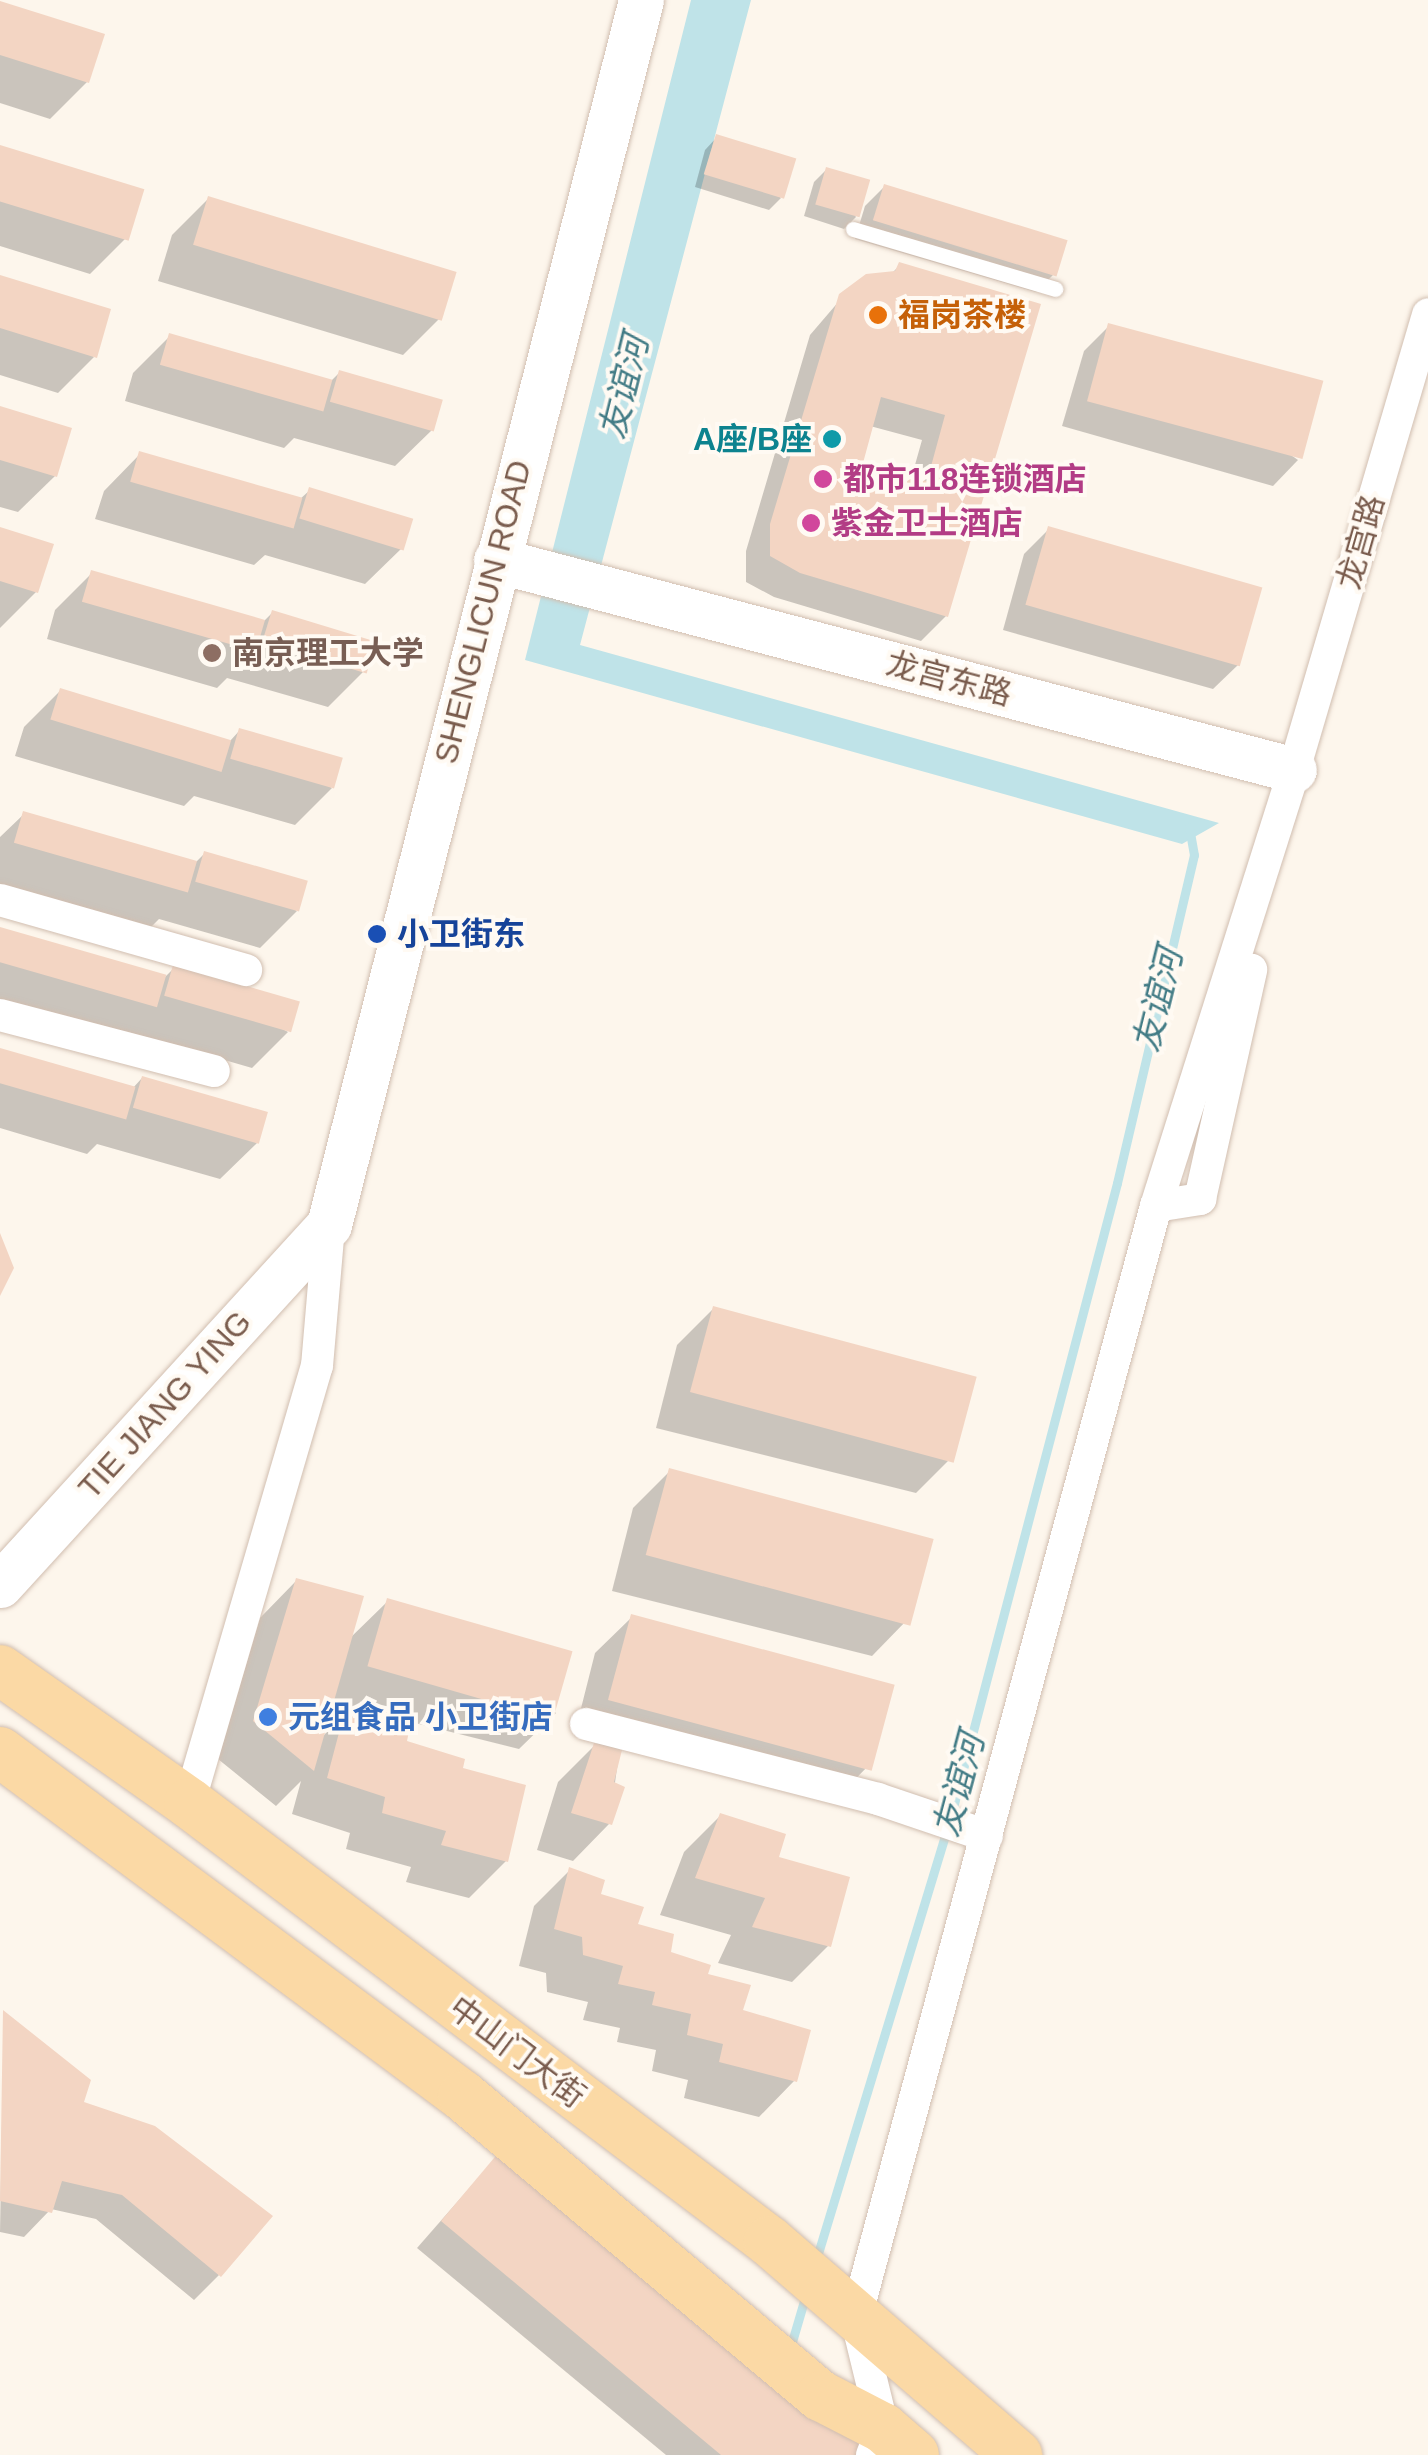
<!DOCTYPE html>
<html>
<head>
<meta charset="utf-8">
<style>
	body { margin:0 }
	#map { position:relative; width:1428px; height:2455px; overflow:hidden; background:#fdf6ec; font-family:Helvetica,"Noto Sans SC",sans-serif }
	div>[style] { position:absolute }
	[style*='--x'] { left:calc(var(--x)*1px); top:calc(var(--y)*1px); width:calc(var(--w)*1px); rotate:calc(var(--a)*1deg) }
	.water>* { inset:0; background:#bfe3e8 }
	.shadow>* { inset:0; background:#0003 }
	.stream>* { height:9px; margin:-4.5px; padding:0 4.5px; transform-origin:4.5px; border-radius:4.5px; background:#bfe3e8 }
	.building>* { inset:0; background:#f3d5c3; transform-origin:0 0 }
	.roads { filter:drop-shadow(0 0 2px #d1beb0) drop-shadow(0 0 2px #d1beb0) }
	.lane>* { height:15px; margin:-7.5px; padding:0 7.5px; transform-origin:7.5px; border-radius:7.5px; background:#fff }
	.street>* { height:32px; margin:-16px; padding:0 16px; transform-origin:16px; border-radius:16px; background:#fff }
	.secondary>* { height:45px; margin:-22.5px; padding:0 22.5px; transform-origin:22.5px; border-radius:22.5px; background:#fff }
	.primary>* { height:50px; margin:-25px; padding:0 25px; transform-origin:25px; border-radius:25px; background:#fbd9a5 }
	.dots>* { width:28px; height:28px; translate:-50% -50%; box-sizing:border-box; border:5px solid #fffaf3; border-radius:50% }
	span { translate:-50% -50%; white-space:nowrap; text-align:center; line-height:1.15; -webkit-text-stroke:8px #fffaf3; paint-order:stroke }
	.food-label { font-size:32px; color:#c56008; font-weight:700 }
	.left { translate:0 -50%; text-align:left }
	.culture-label { font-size:32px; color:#0d838f; font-weight:700 }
	.right { translate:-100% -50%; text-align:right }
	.hotel-label { font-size:32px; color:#b23c85; font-weight:700 }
	.street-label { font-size:32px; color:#7a5c4d }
	.education-label { font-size:32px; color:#785e54; font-weight:700 }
	.transit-label { font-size:32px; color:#164399; font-weight:700 }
	.shop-label { font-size:32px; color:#366cbe; font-weight:700 }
	.water-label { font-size:35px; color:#437c86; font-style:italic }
</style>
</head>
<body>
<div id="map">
	<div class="water">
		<i style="clip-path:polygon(691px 0,751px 0,580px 645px,1219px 823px,1182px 844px,525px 660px)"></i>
	</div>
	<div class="shadow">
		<i style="clip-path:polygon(0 3px,87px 82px,50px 119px,0 103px)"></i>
		<i style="clip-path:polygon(717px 137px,781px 198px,769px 210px,695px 187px,705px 150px)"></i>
		<i style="clip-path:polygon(0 148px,127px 237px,90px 274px,0 246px)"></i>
		<i style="clip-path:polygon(826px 170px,856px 217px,844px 229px,804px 216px,814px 182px)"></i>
		<i style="clip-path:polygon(884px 187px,1055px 273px,1036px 292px,855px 239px,865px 206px)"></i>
		<i style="clip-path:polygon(209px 198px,439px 319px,403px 355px,158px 281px,172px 235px)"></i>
		<i style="clip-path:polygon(evenodd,900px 265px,1038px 306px,946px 616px,921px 641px,774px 597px,746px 582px,746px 551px,810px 335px,852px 286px,889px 276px,900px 265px,870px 426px,922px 440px,911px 479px,860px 465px,870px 426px)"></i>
		<i style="clip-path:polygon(0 277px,94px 357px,58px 393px,0 375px)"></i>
		<i style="clip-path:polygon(1109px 326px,1298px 460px,1273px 486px,1062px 426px,1084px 351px)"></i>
		<i style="clip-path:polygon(170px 336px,329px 383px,340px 372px,432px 430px,395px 466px,294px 438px,284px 448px,125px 401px,133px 373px)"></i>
		<i style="clip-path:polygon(0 408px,55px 476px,18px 512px,0 507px)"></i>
		<i style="clip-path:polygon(140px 454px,299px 500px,310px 490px,402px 548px,365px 584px,265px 555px,254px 565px,95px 519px,104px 491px)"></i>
		<i style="clip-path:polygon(1049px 529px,1239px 664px,1213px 689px,1003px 630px,1024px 554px)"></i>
		<i style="clip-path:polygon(0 530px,36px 592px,0 628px)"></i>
		<i style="clip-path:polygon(92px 573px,262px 623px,272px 613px,364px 671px,328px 707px,227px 678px,217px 688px,47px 639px,55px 610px)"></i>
		<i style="clip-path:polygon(60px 691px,230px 741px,240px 730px,332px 788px,295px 825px,194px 796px,184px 806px,15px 756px,24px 727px)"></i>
		<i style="clip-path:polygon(24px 814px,194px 864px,204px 854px,297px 911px,260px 948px,159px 919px,149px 929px,0 885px,0 837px)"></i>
		<i style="clip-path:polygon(0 930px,164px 978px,174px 968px,288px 1032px,252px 1068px,128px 1032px,0 1008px)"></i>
		<i style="clip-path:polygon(0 1050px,132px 1089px,142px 1078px,257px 1143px,220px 1179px,97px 1144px,87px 1154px,0 1128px)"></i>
		<i style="clip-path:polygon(713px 1309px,952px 1457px,916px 1493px,656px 1428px,677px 1345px)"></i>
		<i style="clip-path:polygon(670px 1471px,908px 1619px,872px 1656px,612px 1591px,633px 1508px)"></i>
		<i style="clip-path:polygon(296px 1581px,348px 1640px,388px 1601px,556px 1713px,519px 1749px,331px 1702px,321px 1738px,346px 1713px,460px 1770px,506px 1861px,469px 1898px,406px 1882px,411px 1867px,346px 1849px,350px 1833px,292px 1814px,301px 1781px,276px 1806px,218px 1759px,260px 1618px)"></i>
		<i style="clip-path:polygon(632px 1617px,870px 1764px,834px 1801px,620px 1748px,609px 1824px,573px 1861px,537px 1850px,558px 1782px,598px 1742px,574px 1736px,595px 1653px)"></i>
		<i style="clip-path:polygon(720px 1816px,776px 1859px,829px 1945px,792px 1982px,718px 1963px,731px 1935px,660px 1915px,684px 1852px)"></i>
		<i style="clip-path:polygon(570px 1870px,668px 1954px,705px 1975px,795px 2080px,759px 2117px,684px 2098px,688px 2080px,652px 2071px,656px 2050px,617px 2042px,620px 2028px,583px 2020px,588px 2002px,547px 1992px,546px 1973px,519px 1966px,534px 1906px)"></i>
		<i style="clip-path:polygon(4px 2013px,219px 2275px,194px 2300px,96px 2219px,51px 2209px,24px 2237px,0 2232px)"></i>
		<i style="clip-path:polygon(515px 2136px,898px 2455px,666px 2455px,417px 2248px)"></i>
	</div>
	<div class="stream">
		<i style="--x:951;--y:1815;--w:653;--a:-75.28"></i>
		<i style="--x:1117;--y:1183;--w:337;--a:-76.8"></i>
		<i style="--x:1194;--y:855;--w:28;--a:-100"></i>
		<i style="--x:816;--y:2260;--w:450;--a:-73.1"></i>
		<i style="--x:789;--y:2352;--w:60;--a:-73.7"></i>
	</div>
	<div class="building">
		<i style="clip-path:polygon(0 1px,105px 34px,89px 83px,0 55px)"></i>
		<i style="left:716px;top:134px;width:84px;height:42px;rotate:17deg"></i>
		<i style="left:0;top:145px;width:151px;height:54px;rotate:17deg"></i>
		<i style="left:826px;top:167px;width:46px;height:39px;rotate:16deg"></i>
		<i style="left:884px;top:184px;width:192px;height:38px;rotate:17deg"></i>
		<i style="left:208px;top:196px;width:260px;height:51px;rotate:17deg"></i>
		<i style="clip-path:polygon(evenodd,899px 262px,1041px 304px,948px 617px,800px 573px,770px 556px,770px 524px,839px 294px,866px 274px,895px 271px,899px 262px,881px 397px,945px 415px,927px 481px,863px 463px,881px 397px)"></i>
		<i style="clip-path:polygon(0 275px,111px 309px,97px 358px,0 328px)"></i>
		<i style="left:1108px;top:323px;width:223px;height:81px;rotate:15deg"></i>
		<i style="left:169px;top:333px;width:170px;height:33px;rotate:16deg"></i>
		<i style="left:339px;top:370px;width:108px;height:33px;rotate:16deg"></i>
		<i style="clip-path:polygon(0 406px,72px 428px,57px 477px,0 460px)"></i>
		<i style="left:139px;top:451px;width:170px;height:32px;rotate:16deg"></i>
		<i style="left:309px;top:487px;width:109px;height:33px;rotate:17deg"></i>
		<i style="left:1048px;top:526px;width:223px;height:82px;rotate:16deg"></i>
		<i style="clip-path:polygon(0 527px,54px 544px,38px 593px,0 581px)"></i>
		<i style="left:91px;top:570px;width:181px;height:33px;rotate:16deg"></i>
		<i style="left:272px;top:610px;width:109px;height:33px;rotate:17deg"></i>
		<i style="left:60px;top:688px;width:179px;height:33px;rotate:17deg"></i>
		<i style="left:239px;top:728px;width:108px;height:32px;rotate:16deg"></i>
		<i style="left:23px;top:811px;width:181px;height:33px;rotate:16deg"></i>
		<i style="left:204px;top:851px;width:108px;height:32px;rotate:16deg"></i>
		<i style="left:0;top:927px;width:173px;height:34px;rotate:16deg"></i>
		<i style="left:173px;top:965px;width:132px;height:32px;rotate:16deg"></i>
		<i style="left:0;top:1048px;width:141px;height:34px;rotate:16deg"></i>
		<i style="left:142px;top:1076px;width:131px;height:33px;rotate:16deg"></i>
		<i style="clip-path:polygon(0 1233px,14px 1268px,0 1296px)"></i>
		<i style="left:713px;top:1306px;width:273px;height:89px;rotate:15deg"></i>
		<i style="left:669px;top:1468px;width:274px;height:90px;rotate:15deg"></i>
		<i style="clip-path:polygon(296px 1578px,364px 1596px,314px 1771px,253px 1721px)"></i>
		<i style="left:387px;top:1598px;width:193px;height:71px;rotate:16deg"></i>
		<i style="left:631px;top:1614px;width:273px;height:89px;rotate:15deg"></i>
		<i style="clip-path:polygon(345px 1710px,409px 1731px,407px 1741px,465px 1759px,463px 1768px,526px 1785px,508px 1862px,441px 1845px,446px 1831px,382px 1813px,385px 1797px,327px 1778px)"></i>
		<i style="clip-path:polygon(594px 1743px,622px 1750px,614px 1782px,625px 1787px,612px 1825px,571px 1813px)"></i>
		<i style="clip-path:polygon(720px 1813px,786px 1834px,779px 1857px,850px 1877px,831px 1947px,752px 1927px,765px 1898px,695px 1878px)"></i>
		<i style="clip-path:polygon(569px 1867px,605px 1880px,601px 1894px,644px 1907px,638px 1924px,674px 1934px,671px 1952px,711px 1965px,708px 1974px,751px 1985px,743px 2010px,811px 2030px,797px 2082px,719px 2062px,723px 2044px,687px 2035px,691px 2014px,652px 2005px,655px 1992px,618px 1984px,623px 1966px,583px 1955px,582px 1937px,554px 1929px)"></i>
		<i style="clip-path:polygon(3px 2010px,91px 2080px,84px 2102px,155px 2126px,273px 2216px,221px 2277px,122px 2195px,62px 2181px,52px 2213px,0 2201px)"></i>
		<i style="clip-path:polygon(515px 2133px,902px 2455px,721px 2455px,441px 2221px)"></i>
	</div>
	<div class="roads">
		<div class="lane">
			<i style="--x:853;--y:229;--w:211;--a:16.5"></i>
		</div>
		<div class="street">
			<i style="--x:0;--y:900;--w:256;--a:15.9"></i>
			<i style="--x:0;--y:1015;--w:221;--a:14.7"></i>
			<i style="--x:1156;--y:1206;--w:45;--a:-9"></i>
			<i style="--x:1200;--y:1199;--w:235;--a:-77.4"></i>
			<i style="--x:586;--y:1724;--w:301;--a:14.4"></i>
			<i style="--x:878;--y:1799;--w:115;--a:18.7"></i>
			<i style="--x:189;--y:1803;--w:455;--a:-73.7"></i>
			<i style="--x:317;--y:1366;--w:142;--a:-85.1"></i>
			<i style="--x:872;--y:2455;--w:29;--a:-68"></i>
			<i style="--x:883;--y:2428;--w:114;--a:-103.7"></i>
			<i style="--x:856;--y:2317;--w:1151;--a:-74.89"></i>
			<i style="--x:1156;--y:1206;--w:457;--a:-72.4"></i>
			<i style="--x:1294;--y:770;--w:475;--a:-73.6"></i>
		</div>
		<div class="secondary">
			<i style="--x:496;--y:560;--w:825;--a:14.74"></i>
			<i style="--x:0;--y:1585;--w:488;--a:-47.6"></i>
			<i style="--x:329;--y:1225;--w:1264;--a:-75.71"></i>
		</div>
		<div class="primary">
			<i style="--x:0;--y:1670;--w:231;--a:35.1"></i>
			<i style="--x:189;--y:1803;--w:727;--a:37.06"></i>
			<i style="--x:769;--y:2241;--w:328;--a:40.8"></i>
			<i style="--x:0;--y:1752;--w:577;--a:36.61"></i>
			<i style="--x:463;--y:2096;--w:467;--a:40"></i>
			<i style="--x:821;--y:2396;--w:70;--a:27.3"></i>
			<i style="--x:883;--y:2428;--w:41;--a:41.1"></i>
		</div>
	</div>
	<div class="dots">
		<i style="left:878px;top:315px;background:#e8710a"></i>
		<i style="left:832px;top:439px;background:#0f9aa8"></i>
		<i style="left:823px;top:479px;background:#d1479c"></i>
		<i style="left:811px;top:523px;background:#d1479c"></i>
		<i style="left:212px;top:653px;background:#8d6e63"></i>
		<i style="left:377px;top:934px;background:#1a4fb4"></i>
		<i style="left:268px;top:1717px;background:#3f7fe0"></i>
	</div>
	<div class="food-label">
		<span class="left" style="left:898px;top:315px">福岗茶楼</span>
	</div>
	<div class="culture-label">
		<span class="right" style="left:812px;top:439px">A座/B座</span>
	</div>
	<div class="hotel-label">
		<span class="left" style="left:843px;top:479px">都市118连锁酒店</span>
		<span class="left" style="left:831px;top:523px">紫金卫士酒店</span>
	</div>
	<div class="street-label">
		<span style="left:1361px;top:542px;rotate:-74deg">龙宫路</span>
		<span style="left:483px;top:612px;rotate:-76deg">SHENGLICUN ROAD</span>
		<span style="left:949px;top:679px;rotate:15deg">龙宫东路</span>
		<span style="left:165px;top:1405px;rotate:-48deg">TIE JIANG YING</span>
		<span style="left:517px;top:2052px;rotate:37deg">中山门大街</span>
	</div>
	<div class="education-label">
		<span class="left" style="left:232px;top:653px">南京理工大学</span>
	</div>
	<div class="transit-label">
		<span class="left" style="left:397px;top:934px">小卫街东</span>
	</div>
	<div class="shop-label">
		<span class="left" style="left:288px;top:1717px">元组食品 小卫街店</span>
	</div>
	<div class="water-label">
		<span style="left:624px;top:387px;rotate:-76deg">友谊河</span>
		<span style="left:1158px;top:1000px;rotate:-76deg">友谊河</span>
		<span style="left:959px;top:1785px;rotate:-75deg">友谊河</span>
	</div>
</div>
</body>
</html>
